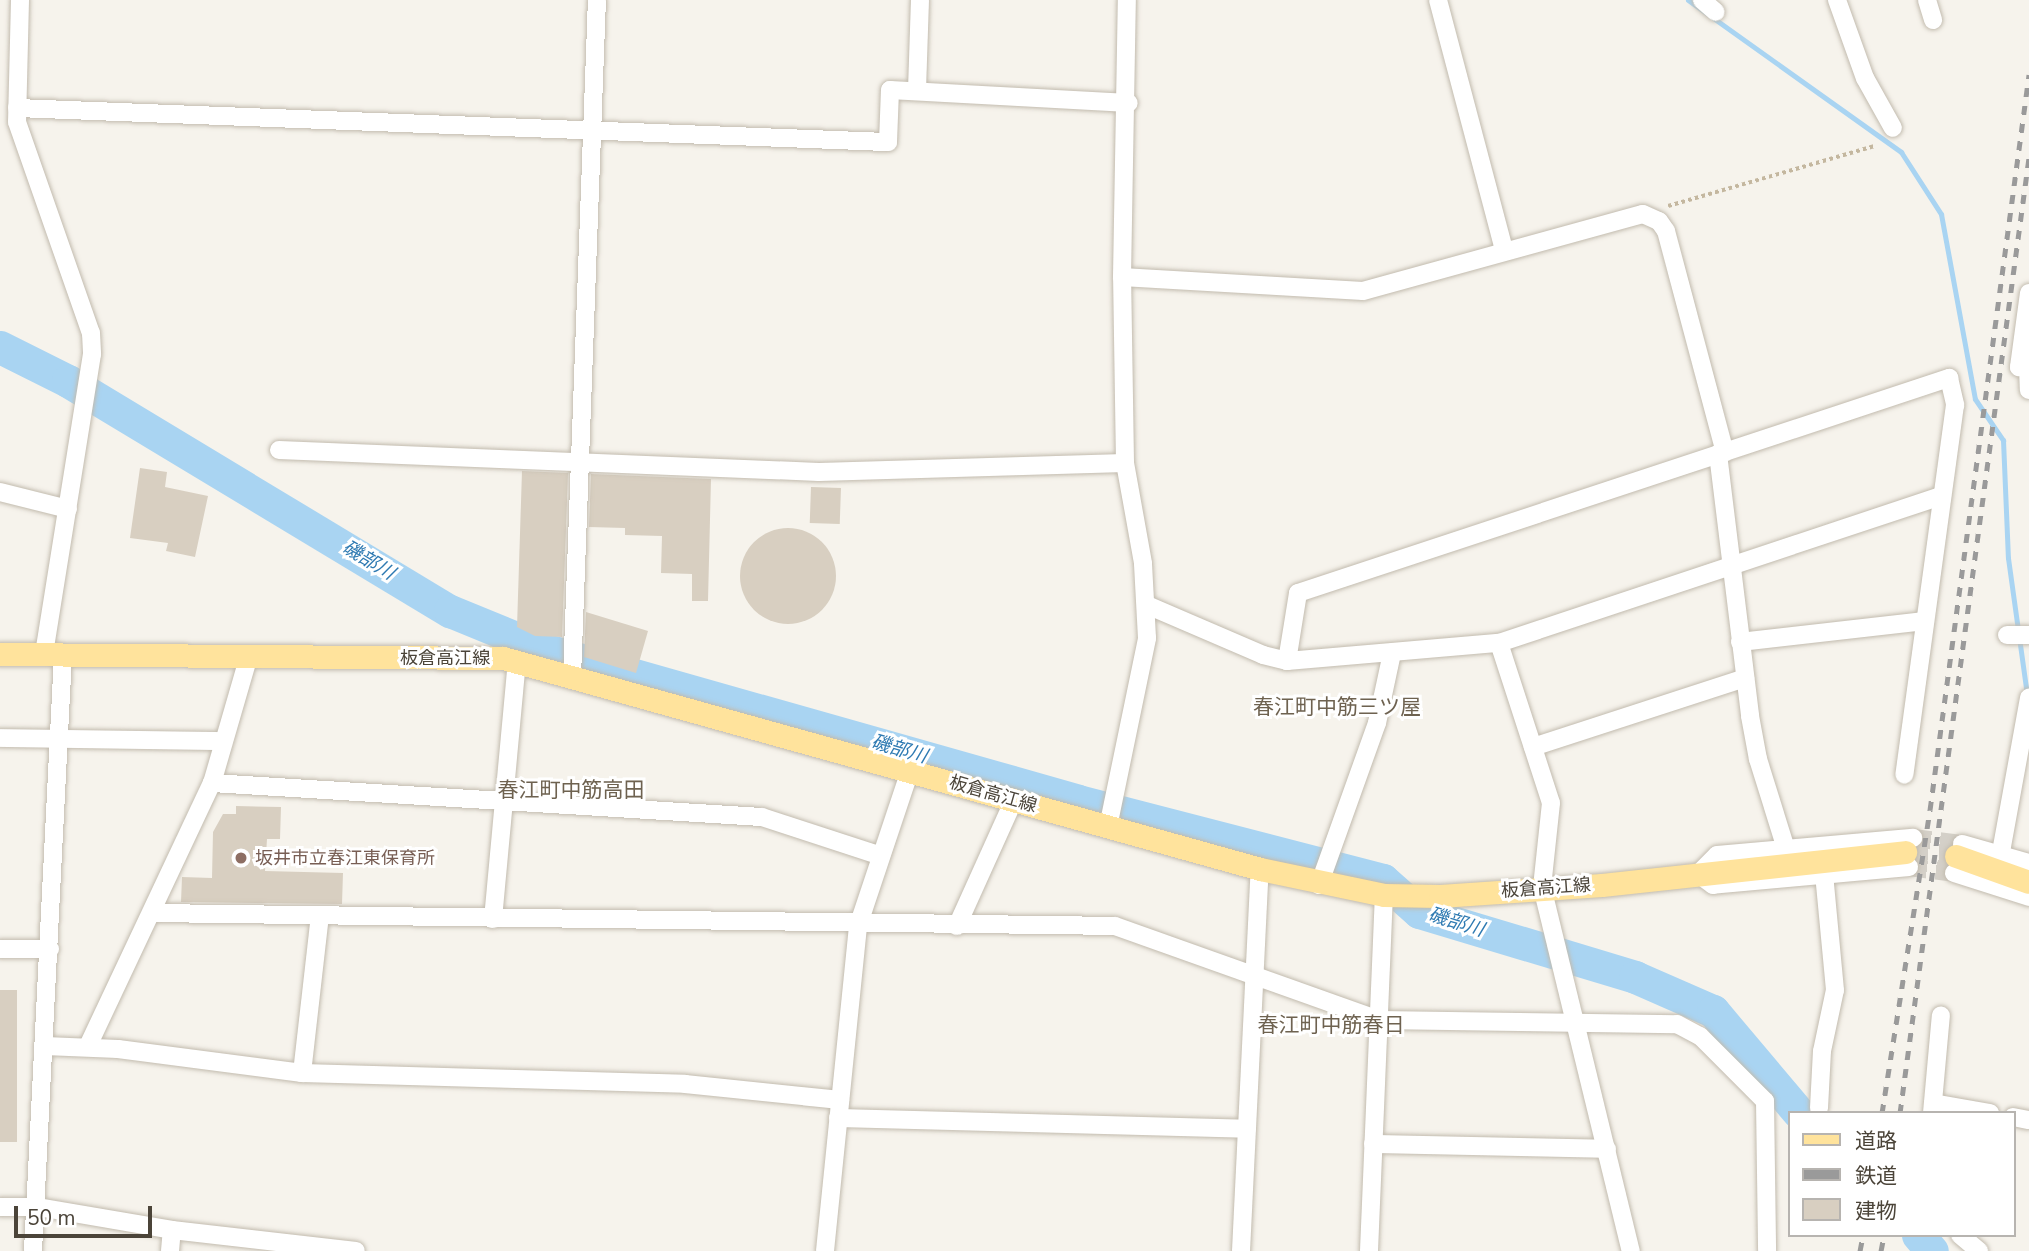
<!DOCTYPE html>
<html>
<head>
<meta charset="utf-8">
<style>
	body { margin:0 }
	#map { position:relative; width:2029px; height:1251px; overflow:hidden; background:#f6f3ec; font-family:"Nunito Sans","Noto Sans JP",sans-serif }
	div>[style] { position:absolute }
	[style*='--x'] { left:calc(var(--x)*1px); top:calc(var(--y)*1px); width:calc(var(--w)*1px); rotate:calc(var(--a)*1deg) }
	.stream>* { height:5px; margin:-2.5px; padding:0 2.5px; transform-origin:2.5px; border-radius:2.5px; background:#a9d4f2 }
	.river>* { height:33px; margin:-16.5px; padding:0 16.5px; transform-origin:16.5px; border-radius:16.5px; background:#a9d4f2 }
	.building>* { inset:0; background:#d8cfc1; transform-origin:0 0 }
	.round { border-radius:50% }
	.minor-tunnel>* { height:18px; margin-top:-9px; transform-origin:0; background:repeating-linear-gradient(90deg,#d4d0c8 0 18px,transparent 0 27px) }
	.major-tunnel>* { height:23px; margin-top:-11.5px; transform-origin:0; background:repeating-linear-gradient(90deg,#d4d0c8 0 23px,transparent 0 34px) }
	.path>* { height:3.5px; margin-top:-1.75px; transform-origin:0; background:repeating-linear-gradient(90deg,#c4b79f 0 3.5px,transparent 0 7px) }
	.roads { filter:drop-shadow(0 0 2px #c2bbae) drop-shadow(0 0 2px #c2bbae) }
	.minor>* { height:18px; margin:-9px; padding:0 9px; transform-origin:9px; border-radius:9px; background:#fff }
	.major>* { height:23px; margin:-11.5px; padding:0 11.5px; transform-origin:11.5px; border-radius:11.5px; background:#ffe39c }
	.rail>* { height:5px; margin-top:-2.5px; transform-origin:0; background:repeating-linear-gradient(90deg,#9a9a9a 0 9px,transparent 0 18px) }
	.dots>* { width:19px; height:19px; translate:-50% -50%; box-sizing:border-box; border:4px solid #fff; border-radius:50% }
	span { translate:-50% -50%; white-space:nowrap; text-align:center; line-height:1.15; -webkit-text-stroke:6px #fff; paint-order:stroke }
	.street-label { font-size:18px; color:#4b4439 }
	.education-label { font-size:18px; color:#785e54 }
	.left { translate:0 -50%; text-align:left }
	.water-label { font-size:19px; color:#2e7ab2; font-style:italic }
	.quarter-label { font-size:21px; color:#6e6250 }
	.legend { position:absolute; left:1788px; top:1111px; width:228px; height:126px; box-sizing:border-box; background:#fff; border:2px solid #b7b4b0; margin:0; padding:9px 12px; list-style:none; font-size:21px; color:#4b4439 }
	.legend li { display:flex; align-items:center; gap:14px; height:35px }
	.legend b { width:35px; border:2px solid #b7b4b0 }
	.scale { position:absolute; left:14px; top:1206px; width:138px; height:32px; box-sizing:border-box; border:4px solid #4b4439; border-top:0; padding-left:9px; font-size:21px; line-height:24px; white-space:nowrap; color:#4b4439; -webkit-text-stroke:5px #fff; paint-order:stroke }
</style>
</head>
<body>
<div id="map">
	<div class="stream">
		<i style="--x:1688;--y:0;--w:262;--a:35.5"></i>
		<i style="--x:1901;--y:152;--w:74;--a:57.2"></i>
		<i style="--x:1941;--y:214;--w:188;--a:79.6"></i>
		<i style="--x:1975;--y:399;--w:50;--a:55.7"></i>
		<i style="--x:2003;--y:440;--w:118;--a:87.6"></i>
		<i style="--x:2008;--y:558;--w:138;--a:82.1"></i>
	</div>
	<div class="river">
		<i style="--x:0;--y:347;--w:76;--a:26.6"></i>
		<i style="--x:68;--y:381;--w:446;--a:31.1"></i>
		<i style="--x:450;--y:611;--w:97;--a:22.3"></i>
		<i style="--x:540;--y:648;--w:76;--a:16"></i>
		<i style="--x:613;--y:669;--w:483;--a:15.8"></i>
		<i style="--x:1078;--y:801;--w:315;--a:14.5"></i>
		<i style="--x:1383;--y:880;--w:48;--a:41.6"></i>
		<i style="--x:1419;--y:912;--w:226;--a:16.7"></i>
		<i style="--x:1635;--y:977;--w:85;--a:23.6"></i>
		<i style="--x:1713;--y:1011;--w:133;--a:49.9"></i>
		<i style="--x:1918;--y:1235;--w:21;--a:49"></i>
	</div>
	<div class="building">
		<i style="clip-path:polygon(140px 468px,167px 472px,165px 487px,208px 496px,195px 557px,166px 551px,168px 543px,130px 538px)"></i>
		<i style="clip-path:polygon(522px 471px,568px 473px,562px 637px,535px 636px,517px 627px)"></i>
		<i style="clip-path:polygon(591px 474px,711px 479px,708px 601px,692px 601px,692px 574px,661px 573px,662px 536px,625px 535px,625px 528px,589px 527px)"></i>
		<i style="left:811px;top:487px;width:30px;height:36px;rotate:2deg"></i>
		<i class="round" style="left:740px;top:528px;width:96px;height:96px"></i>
		<i style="clip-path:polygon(586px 612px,648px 631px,636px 673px,584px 657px)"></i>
		<i style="clip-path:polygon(236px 806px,281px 807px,280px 839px,267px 839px,265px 871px,343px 873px,342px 904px,181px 902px,182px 877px,212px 878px,213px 832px,223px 814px,236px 814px)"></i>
		<i style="left:0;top:990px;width:17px;height:152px"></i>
	</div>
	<div class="minor-tunnel">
		<i style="--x:1913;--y:838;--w:49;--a:7"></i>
		<i style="--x:1909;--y:867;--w:45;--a:7.6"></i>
	</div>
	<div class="major-tunnel">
		<i style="--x:1905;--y:852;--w:51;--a:4.5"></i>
	</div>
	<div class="path">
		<i style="--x:1668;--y:206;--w:215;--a:-16.2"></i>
	</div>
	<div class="roads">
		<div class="minor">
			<i style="--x:20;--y:0;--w:122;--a:91.4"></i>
			<i style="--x:17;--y:122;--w:224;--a:70.7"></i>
			<i style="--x:91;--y:333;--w:21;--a:87"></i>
			<i style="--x:92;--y:354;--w:304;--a:99.1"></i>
			<i style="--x:1438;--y:0;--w:259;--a:75.2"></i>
			<i style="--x:1702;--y:0;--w:18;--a:41"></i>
			<i style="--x:1837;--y:0;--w:83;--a:70.3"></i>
			<i style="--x:1865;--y:78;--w:57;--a:60.8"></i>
			<i style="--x:1927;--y:0;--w:21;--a:73"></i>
			<i style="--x:917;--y:90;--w:90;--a:-88.1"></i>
			<i style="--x:17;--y:108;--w:872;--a:2.24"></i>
			<i style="--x:888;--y:142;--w:52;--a:-87.8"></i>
			<i style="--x:890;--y:90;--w:239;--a:3.1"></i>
			<i style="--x:1122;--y:277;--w:241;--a:3.3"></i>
			<i style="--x:1363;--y:291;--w:290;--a:-15.4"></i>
			<i style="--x:1643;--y:214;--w:17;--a:24"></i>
			<i style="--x:1659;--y:221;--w:12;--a:55"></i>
			<i style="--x:1666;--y:231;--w:229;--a:75.1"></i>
			<i style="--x:2029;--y:293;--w:75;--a:97.7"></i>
			<i style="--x:2019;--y:367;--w:10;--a:-6"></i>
			<i style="--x:2028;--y:366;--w:24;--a:88"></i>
			<i style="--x:279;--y:450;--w:540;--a:2.33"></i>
			<i style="--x:819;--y:472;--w:306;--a:-1.7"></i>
			<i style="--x:1718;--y:454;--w:264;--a:83"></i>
			<i style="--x:1750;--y:716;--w:44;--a:79.5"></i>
			<i style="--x:1758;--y:759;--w:94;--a:72.7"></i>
			<i style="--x:0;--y:492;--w:70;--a:14"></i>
			<i style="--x:1147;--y:605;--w:126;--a:23.3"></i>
			<i style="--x:1263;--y:655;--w:25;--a:14"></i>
			<i style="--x:1287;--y:661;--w:213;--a:-4.9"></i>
			<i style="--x:1499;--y:643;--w:467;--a:-18.4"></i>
			<i style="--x:2007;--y:635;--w:22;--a:0"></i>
			<i style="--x:1740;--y:642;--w:186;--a:-6.5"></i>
			<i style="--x:1499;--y:643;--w:168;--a:72"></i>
			<i style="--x:1551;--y:803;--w:84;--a:96.1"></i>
			<i style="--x:1542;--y:887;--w:375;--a:76.3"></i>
			<i style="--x:1287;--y:661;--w:69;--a:-80.8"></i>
			<i style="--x:1298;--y:593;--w:686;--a:-18.28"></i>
			<i style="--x:1949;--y:378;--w:28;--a:77"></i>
			<i style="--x:1955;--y:405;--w:373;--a:97.8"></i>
			<i style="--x:572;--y:677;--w:677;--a:-87.89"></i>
			<i style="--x:0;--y:738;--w:223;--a:0.8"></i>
			<i style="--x:1533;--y:747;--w:223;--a:-18"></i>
			<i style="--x:212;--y:783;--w:551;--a:3.54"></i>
			<i style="--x:762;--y:817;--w:125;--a:18.1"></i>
			<i style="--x:1108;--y:827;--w:193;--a:-78.3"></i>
			<i style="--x:1147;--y:638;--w:75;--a:-93.1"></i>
			<i style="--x:1143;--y:563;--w:102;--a:-100.2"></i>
			<i style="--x:1125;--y:463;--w:186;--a:-90.9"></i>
			<i style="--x:1122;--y:277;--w:277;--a:-89"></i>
			<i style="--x:1962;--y:844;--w:70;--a:15.8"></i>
			<i style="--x:2001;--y:852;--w:157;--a:-79.7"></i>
			<i style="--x:1909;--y:867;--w:197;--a:174.8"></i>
			<i style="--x:1713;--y:885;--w:19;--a:-144"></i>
			<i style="--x:1698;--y:874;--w:27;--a:-45"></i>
			<i style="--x:1717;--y:855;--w:197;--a:-5"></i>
			<i style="--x:1954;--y:873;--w:79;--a:17.7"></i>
			<i style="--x:1319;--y:885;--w:172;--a:-70.3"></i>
			<i style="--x:1377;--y:723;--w:72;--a:-77.9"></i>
			<i style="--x:152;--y:913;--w:963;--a:0.77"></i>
			<i style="--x:1115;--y:926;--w:280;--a:19.6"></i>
			<i style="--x:1379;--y:1020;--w:298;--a:0.8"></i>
			<i style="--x:1677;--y:1024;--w:26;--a:28"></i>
			<i style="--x:1700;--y:1036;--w:92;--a:45"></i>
			<i style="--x:1765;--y:1101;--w:150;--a:89.2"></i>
			<i style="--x:493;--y:919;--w:258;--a:-84.7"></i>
			<i style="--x:957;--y:926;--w:138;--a:-65.7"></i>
			<i style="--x:0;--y:949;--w:50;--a:0"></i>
			<i style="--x:45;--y:1046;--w:73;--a:2.4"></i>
			<i style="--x:118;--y:1049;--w:186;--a:7.4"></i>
			<i style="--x:302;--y:1073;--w:383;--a:1.6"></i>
			<i style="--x:685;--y:1084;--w:156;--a:5.9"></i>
			<i style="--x:88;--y:1046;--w:291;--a:-64.8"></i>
			<i style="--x:212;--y:783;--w:132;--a:-73.8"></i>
			<i style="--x:302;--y:1073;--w:158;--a:-83.5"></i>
			<i style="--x:1933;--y:1103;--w:58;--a:10"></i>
			<i style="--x:1819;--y:1108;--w:57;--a:-87"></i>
			<i style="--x:1822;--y:1051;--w:62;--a:-78"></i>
			<i style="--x:1835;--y:990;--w:118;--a:-95.4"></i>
			<i style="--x:1932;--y:1113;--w:98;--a:-84.8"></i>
			<i style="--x:2013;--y:1117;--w:16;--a:11"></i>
			<i style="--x:838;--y:1118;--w:409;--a:1.5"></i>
			<i style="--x:1373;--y:1144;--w:234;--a:1.2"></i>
			<i style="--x:0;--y:1207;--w:38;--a:0"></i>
			<i style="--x:38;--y:1207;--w:136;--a:9.7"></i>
			<i style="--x:172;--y:1230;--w:185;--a:6.5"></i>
			<i style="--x:1960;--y:1235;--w:25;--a:40"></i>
			<i style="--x:33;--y:1251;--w:598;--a:-87.12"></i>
			<i style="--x:170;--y:1251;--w:21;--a:-85"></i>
			<i style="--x:825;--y:1251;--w:327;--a:-84.2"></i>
			<i style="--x:858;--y:926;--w:163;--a:-71.5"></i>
			<i style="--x:1241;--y:1251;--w:382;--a:-87.2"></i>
			<i style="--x:1369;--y:1251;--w:356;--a:-87.6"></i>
		</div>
		<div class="major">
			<i style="--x:0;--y:654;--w:503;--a:0.46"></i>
			<i style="--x:503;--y:658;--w:786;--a:15.57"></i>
			<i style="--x:1260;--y:869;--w:127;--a:11.8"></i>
			<i style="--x:1384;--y:895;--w:56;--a:1"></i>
			<i style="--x:1440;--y:896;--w:162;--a:-3.9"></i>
			<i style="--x:1602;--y:885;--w:305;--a:-6.2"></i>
			<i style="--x:1956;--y:856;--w:77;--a:19.6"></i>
		</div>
	</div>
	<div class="rail">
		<i style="--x:1882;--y:1113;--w:307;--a:-81"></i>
		<i style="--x:1930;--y:810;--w:742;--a:-82.33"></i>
		<i style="--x:1900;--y:1113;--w:964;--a:-82.31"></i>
		<i style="--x:1860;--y:1251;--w:16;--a:-79"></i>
		<i style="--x:1881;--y:1251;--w:16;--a:-79"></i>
	</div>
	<div class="dots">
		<i style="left:241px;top:858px;background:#8d6e63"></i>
	</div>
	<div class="street-label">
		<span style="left:445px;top:658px">板倉高江線</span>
		<span style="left:993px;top:794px;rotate:16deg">板倉高江線</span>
		<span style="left:1546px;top:888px;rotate:-4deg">板倉高江線</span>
	</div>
	<div class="education-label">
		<span class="left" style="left:255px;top:858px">坂井市立春江東保育所</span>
	</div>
	<div class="water-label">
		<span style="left:368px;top:561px;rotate:31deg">磯部川</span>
		<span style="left:899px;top:750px;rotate:16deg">磯部川</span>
		<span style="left:1456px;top:923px;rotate:17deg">磯部川</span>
	</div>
	<div class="quarter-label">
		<span style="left:1337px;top:707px">春江町中筋三ツ屋</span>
		<span style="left:571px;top:790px">春江町中筋高田</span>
		<span style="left:1331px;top:1025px">春江町中筋春日</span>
	</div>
	<ul class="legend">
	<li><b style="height:9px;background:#ffe39c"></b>道路</li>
	<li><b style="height:9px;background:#9a9a9a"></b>鉄道</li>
	<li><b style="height:19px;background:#d8cfc1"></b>建物</li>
	</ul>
	<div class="scale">50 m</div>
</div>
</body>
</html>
